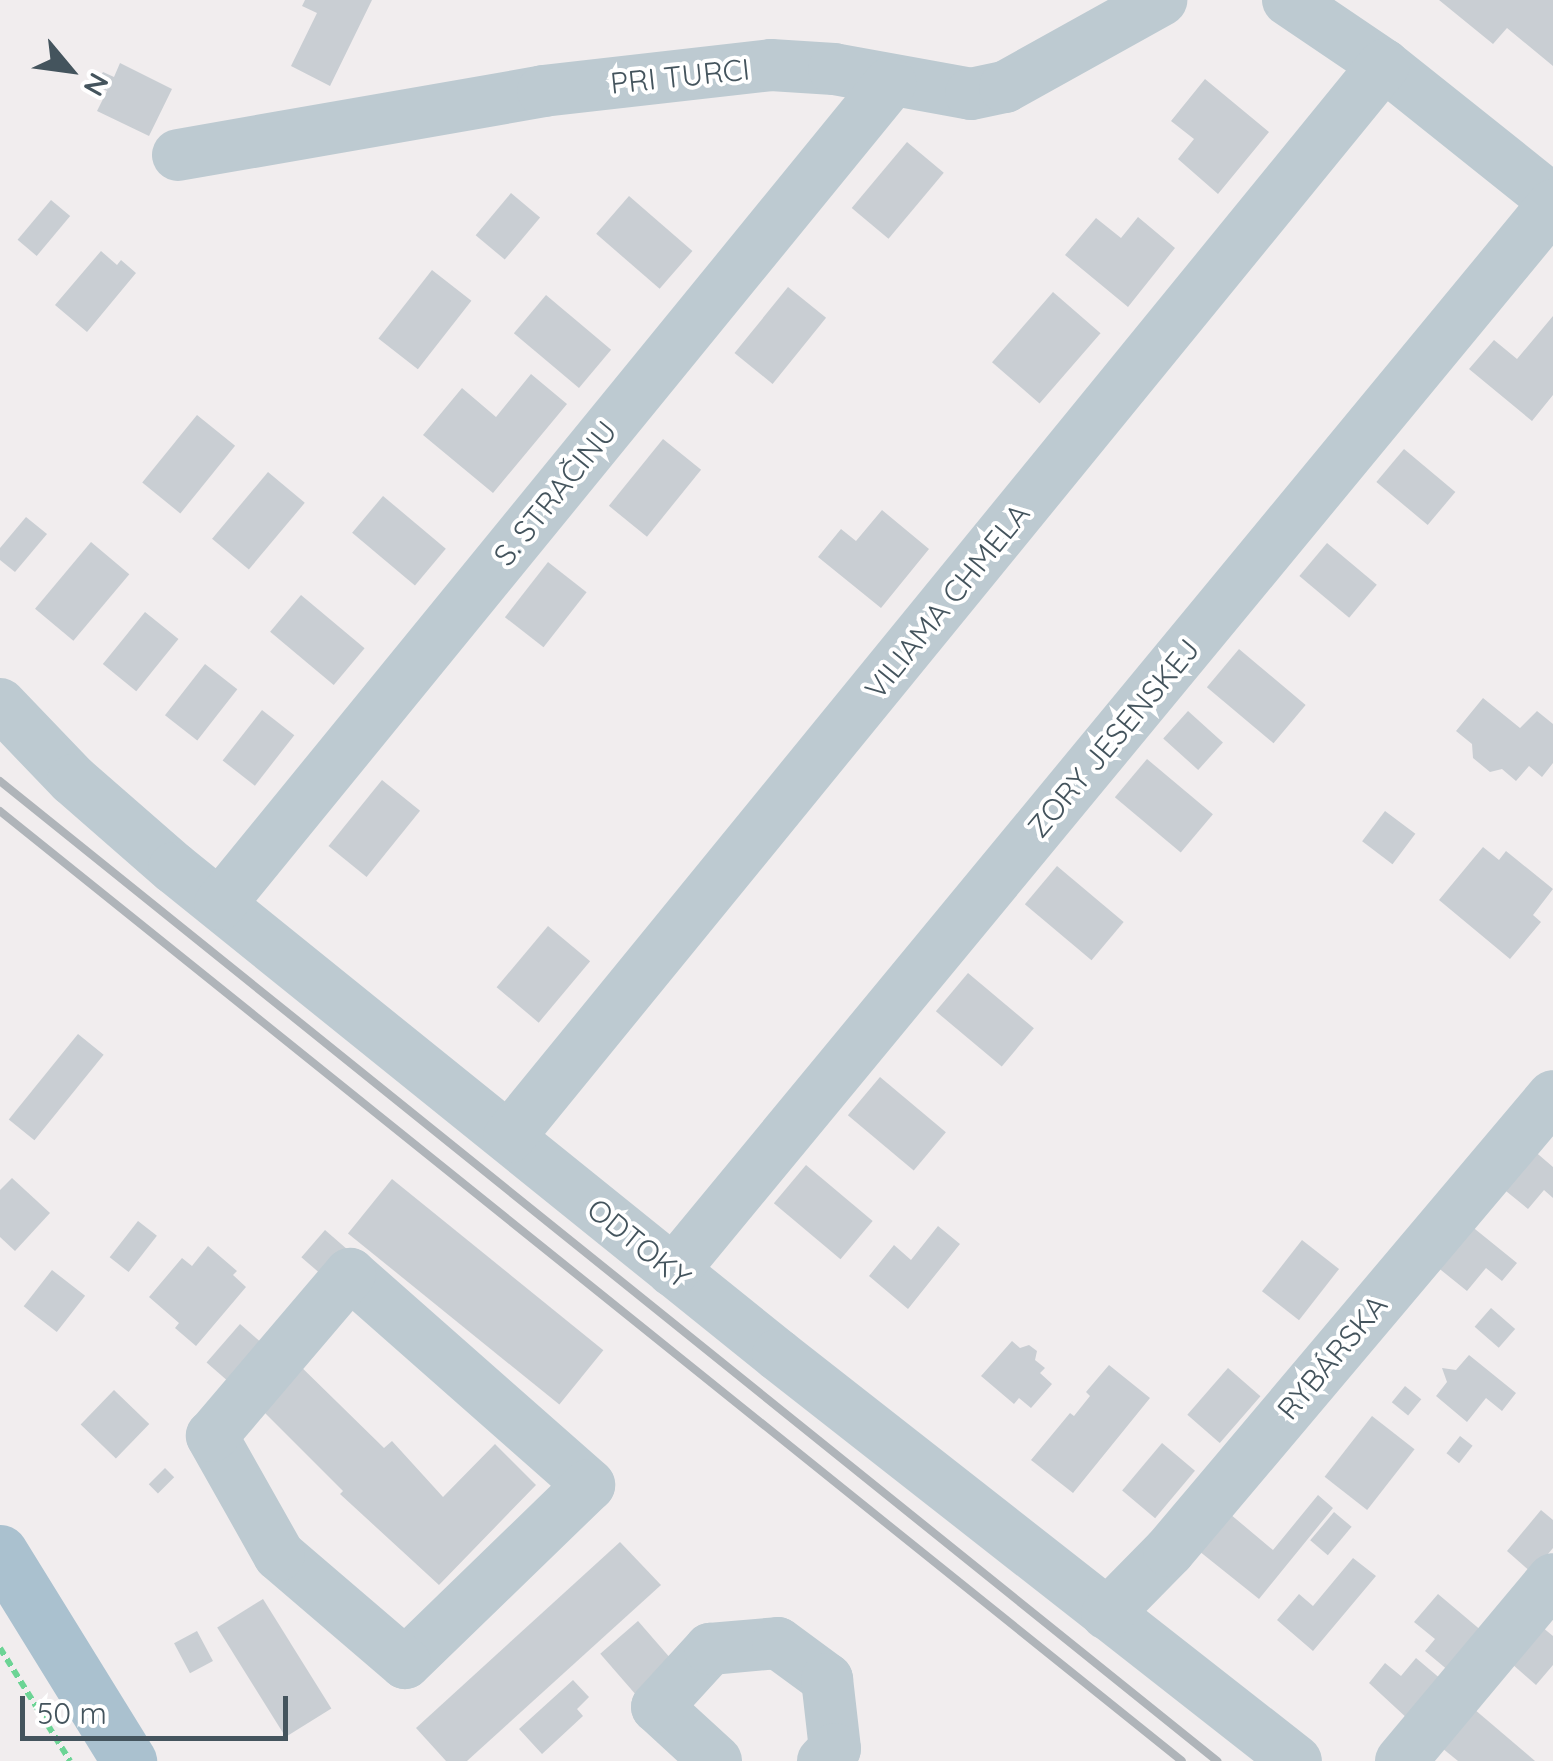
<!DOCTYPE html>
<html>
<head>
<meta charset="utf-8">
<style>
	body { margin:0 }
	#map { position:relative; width:1553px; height:1761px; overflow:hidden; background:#f1edee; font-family:Quicksand,sans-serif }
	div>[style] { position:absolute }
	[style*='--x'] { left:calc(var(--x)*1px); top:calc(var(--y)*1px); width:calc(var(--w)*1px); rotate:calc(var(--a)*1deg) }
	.building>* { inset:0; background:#c9ced3; transform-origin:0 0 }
	.path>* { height:6px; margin-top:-3px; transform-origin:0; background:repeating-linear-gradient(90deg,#6cd495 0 8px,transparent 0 13px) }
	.minor>* { height:52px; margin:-26px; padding:0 26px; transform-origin:26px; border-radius:26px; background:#bdcad1 }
	.major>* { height:55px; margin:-27.5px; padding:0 27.5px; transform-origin:27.5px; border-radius:27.5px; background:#aac1cf }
	.rail>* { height:8px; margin:-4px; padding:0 4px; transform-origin:4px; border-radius:4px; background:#afb4b9 }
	span { translate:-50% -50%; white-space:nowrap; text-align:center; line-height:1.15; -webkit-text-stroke:8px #fff; paint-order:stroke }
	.street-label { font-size:30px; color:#44545d }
	.north { position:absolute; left:20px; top:20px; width:100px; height:100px; -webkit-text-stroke:8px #fff; paint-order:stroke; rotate:119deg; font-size:28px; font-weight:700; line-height:40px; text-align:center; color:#44545d }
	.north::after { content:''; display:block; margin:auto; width:35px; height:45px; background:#44545d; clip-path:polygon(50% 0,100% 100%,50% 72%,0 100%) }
	.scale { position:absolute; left:20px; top:1696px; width:268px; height:45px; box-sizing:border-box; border:5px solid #44545d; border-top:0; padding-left:12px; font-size:30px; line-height:35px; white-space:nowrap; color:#44545d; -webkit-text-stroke:8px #fff; paint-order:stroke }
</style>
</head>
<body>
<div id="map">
	<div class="building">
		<i style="clip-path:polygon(305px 0,372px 0,330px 86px,291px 66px,317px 13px,302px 6px)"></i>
		<i style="clip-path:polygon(1439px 0,1553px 0,1553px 66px,1507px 28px,1493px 44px)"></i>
		<i style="clip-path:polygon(120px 63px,172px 89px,149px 136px,97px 111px,107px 91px,95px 85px,103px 72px,114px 77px)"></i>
		<i style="clip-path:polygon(1205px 79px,1269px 132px,1218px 194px,1178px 159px,1194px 139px,1171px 121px)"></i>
		<i style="left:907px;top:142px;width:48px;height:86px;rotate:40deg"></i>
		<i style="left:511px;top:193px;width:38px;height:55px;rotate:40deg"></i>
		<i style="left:629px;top:196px;width:84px;height:50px;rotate:41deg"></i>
		<i style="left:51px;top:200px;width:25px;height:52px;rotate:40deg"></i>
		<i style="clip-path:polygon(1138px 217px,1175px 248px,1128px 307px,1065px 255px,1096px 218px,1121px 238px)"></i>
		<i style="clip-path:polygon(101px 251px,117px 265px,121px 260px,136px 273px,87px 332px,55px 305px)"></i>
		<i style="left:432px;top:270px;width:50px;height:87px;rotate:38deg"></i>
		<i style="left:788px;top:287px;width:49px;height:85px;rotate:39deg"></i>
		<i style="left:1053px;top:292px;width:63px;height:93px;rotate:41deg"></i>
		<i style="left:546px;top:295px;width:85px;height:50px;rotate:40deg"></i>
		<i style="clip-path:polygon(1553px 316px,1553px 395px,1532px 421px,1469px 369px,1494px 340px,1517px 359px)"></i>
		<i style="clip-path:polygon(531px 374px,567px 404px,493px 493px,423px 435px,462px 388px,496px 417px)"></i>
		<i style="left:197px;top:415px;width:49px;height:87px;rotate:39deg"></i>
		<i style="left:663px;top:439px;width:49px;height:86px;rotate:39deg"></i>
		<i style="left:1404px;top:449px;width:67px;height:43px;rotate:40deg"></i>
		<i style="left:268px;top:472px;width:48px;height:87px;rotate:40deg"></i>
		<i style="left:383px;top:496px;width:82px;height:48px;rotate:40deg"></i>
		<i style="clip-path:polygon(882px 510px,929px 549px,881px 608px,818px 557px,841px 529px,856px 541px)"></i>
		<i style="clip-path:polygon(26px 517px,47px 534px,15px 572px,0 560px,0 548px)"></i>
		<i style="left:91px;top:542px;width:50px;height:87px;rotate:40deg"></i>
		<i style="left:1327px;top:543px;width:65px;height:43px;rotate:40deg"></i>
		<i style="left:548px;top:562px;width:49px;height:70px;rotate:38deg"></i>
		<i style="left:301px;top:595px;width:83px;height:48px;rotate:40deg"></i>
		<i style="left:145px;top:612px;width:43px;height:67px;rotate:39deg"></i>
		<i style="left:1239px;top:649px;width:87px;height:50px;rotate:40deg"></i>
		<i style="left:205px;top:664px;width:41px;height:65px;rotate:38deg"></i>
		<i style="clip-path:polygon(1483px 698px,1520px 728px,1537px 711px,1553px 724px,1553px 763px,1542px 777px,1529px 766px,1516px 781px,1502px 769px,1490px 772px,1473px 758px,1472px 744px,1456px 731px)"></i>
		<i style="left:262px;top:710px;width:41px;height:64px;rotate:38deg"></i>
		<i style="left:1188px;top:711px;width:47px;height:37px;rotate:42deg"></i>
		<i style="left:1147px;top:759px;width:86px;height:50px;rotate:40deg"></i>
		<i style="left:382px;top:780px;width:49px;height:85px;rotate:39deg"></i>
		<i style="left:1385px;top:811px;width:38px;height:38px;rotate:37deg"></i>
		<i style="clip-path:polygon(1483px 847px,1499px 860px,1506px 851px,1553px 889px,1533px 915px,1541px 922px,1510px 959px,1439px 900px)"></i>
		<i style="left:1057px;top:866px;width:87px;height:50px;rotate:40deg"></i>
		<i style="left:548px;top:926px;width:55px;height:80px;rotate:40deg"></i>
		<i style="left:968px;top:973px;width:86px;height:50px;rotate:40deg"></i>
		<i style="left:78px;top:1034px;width:33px;height:110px;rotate:39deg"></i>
		<i style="left:880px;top:1077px;width:86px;height:50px;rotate:40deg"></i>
		<i style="clip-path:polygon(1532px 1149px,1553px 1167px,1553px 1198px,1544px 1190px,1528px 1209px,1501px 1187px)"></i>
		<i style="left:806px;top:1165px;width:87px;height:50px;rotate:40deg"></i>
		<i style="clip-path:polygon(12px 1178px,50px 1213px,15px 1251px,0 1237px,0 1190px)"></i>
		<i style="left:392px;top:1179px;width:272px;height:70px;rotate:39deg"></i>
		<i style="left:138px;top:1221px;width:24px;height:46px;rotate:38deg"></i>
		<i style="clip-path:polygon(1470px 1225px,1517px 1263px,1502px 1281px,1486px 1268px,1467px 1291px,1436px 1266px)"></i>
		<i style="clip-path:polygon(938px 1226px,960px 1244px,908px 1309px,869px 1276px,894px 1245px,911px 1260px)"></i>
		<i style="left:325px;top:1230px;width:35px;height:36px;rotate:41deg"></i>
		<i style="left:1302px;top:1240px;width:47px;height:65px;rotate:38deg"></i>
		<i style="clip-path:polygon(208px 1246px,237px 1271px,233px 1275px,246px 1287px,196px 1346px,175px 1328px,179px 1323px,149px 1297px,182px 1258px,192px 1266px)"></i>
		<i style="left:52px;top:1270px;width:42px;height:46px;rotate:38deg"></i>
		<i style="left:1491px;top:1308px;width:32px;height:25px;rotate:41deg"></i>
		<i style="left:240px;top:1324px;width:32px;height:51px;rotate:41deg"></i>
		<i style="clip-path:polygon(1012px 1341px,1020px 1348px,1029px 1345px,1037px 1351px,1035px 1360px,1045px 1368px,1040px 1373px,1052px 1384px,1031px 1408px,1019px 1398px,1014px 1404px,981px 1376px)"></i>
		<i style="clip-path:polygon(1469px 1355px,1516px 1393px,1502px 1411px,1486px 1398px,1467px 1422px,1436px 1396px,1447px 1382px,1442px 1368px,1456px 1370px)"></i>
		<i style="clip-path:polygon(290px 1356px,384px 1448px,392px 1441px,443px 1497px,495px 1444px,536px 1485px,439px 1585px,340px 1494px,343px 1491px,249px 1397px)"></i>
		<i style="clip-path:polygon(1109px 1365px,1150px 1398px,1073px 1493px,1031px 1460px,1070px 1413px,1074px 1416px,1090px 1396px,1086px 1392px)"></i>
		<i style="left:1228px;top:1368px;width:43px;height:62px;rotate:41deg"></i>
		<i style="left:1405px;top:1386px;width:21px;height:21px;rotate:39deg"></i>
		<i style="left:114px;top:1390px;width:49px;height:48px;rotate:44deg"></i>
		<i style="left:1372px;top:1416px;width:54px;height:77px;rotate:38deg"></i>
		<i style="left:1460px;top:1436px;width:16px;height:22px;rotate:38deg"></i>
		<i style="left:1162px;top:1443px;width:43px;height:62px;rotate:40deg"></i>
		<i style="left:165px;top:1468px;width:13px;height:23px;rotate:45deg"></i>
		<i style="clip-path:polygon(1318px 1495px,1333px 1508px,1259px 1599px,1199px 1551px,1230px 1514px,1273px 1550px)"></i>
		<i style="clip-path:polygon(1541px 1510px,1553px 1520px,1553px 1548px,1532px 1573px,1507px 1551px)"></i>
		<i style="left:1334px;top:1512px;width:23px;height:37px;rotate:40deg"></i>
		<i style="clip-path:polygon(620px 1542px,661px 1585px,467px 1761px,446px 1761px,416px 1728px)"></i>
		<i style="clip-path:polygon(1353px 1558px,1376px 1576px,1313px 1651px,1277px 1620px,1299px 1594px,1313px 1606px)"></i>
		<i style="clip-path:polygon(1438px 1594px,1483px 1632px,1449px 1671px,1425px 1651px,1435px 1639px,1414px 1622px)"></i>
		<i style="left:263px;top:1599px;width:129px;height:54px;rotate:58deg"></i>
		<i style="left:638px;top:1621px;width:56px;height:50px;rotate:49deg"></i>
		<i style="clip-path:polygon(1542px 1627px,1553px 1636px,1553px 1665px,1536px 1685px,1512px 1664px)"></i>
		<i style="left:197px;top:1631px;width:34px;height:26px;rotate:62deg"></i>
		<i style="clip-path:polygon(1416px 1658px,1442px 1680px,1409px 1720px,1369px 1683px,1385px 1663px,1401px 1676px)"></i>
		<i style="clip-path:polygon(573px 1680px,589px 1697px,577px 1709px,583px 1716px,542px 1754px,519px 1729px)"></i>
		<i style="clip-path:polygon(1474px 1709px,1535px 1761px,1458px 1761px,1442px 1748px)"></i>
	</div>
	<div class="path">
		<i style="--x:0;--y:1648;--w:133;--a:58.2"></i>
	</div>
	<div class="minor">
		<i style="--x:1288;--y:0;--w:116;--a:34.1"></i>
		<i style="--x:1384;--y:65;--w:216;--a:38.6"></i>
		<i style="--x:178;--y:155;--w:371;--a:-9.9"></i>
		<i style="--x:543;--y:91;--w:229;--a:-6.5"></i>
		<i style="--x:771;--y:65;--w:63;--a:3.6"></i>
		<i style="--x:834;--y:69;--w:139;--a:10.3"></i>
		<i style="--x:971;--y:94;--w:35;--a:-12"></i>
		<i style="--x:1005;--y:87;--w:179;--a:-29.1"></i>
		<i style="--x:0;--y:704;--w:105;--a:46.2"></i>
		<i style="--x:73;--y:780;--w:134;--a:41.1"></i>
		<i style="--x:174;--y:868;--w:776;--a:38.88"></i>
		<i style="--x:778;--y:1355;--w:658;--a:38.09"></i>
		<i style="--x:220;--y:904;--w:1060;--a:-50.78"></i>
		<i style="--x:509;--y:1137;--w:1384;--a:-50.78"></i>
		<i style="--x:673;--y:1271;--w:1382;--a:-50.46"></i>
		<i style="--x:350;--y:1274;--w:319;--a:41.4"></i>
		<i style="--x:589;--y:1485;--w:256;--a:135.9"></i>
		<i style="--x:405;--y:1663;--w:166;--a:-139.4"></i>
		<i style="--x:279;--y:1555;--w:137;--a:-119.4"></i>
		<i style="--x:212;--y:1436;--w:213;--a:-49.6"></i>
		<i style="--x:1107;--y:1614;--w:88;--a:-45.5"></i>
		<i style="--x:1169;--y:1551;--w:595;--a:-49.84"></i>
		<i style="--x:716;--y:1761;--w:80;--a:-137.5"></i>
		<i style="--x:657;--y:1707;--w:79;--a:-47.6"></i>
		<i style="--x:710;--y:1649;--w:68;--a:-5"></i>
		<i style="--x:778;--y:1643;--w:61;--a:36.3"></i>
		<i style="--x:827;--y:1679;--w:70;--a:83.5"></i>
		<i style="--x:835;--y:1749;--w:17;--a:135"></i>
		<i style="--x:1401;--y:1761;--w:237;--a:-50.1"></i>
	</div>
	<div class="major">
		<i style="--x:0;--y:1552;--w:246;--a:58.3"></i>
	</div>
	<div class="rail">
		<i style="--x:0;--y:781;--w:1563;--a:38.84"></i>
		<i style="--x:0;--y:811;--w:1516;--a:38.79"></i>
	</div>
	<div class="street-label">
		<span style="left:680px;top:76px;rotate:-6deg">PRI TURCI</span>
		<span style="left:555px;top:493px;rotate:-51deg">S. STRAČINU</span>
		<span style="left:947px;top:601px;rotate:-51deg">VILIAMA CHMELA</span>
		<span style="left:1113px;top:738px;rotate:-50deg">ZORY JESENSKEJ</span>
		<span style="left:639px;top:1243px;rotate:39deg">ODTOKY</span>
		<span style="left:1332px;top:1357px;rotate:-50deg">RYBÁRSKA</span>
	</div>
	<div class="north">N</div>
	<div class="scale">50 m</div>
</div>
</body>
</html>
